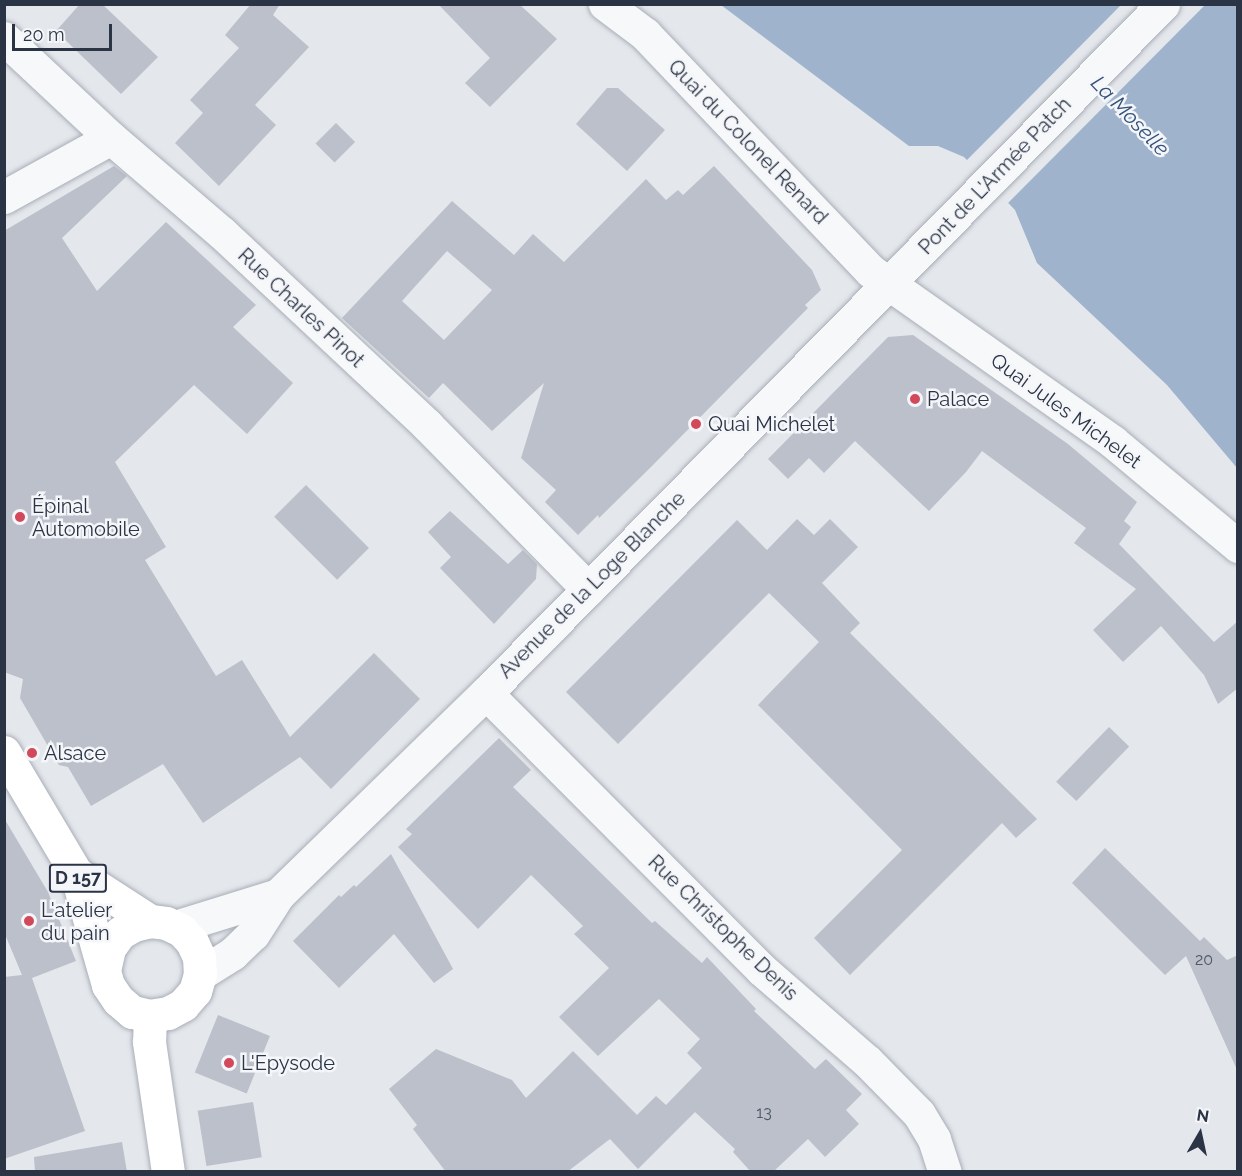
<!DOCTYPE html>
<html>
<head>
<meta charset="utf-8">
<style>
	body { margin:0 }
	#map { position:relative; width:1242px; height:1176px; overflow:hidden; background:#e4e7ec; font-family:Raleway,sans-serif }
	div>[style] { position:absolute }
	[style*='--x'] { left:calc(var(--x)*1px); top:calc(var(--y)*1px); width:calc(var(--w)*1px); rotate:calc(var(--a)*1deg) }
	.water>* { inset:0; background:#9fb4cc }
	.pier>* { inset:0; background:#e4e7ec }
	.building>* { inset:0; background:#bbc0ca; transform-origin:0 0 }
	.roads { filter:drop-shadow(0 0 2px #a9aeb7) drop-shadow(0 0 2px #a9aeb7) }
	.minor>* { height:33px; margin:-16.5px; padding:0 16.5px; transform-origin:16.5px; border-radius:16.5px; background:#f7f8fa }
	.major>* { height:33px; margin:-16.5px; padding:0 16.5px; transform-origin:16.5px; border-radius:16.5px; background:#fff }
	.dots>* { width:16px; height:16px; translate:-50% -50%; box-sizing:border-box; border:3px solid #f4f6f9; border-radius:50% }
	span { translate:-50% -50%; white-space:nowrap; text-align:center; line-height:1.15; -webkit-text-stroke:5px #f4f6f9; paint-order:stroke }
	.number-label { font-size:16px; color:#4f5766 }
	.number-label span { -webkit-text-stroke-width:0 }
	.shield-label span { padding:2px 4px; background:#f4f6f9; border:2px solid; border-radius:4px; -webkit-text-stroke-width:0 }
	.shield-label { font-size:18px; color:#2b3445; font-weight:700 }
	.street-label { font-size:20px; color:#2b3445 }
	.poi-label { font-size:20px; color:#2b3445 }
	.left { translate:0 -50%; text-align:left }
	.water-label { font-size:21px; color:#34527a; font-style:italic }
	.frame { position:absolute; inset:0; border:6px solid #2b3445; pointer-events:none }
	.north { position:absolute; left:1170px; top:1104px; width:60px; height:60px; -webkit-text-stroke:4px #f4f6f9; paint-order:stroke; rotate:9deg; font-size:16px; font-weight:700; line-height:24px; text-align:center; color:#2b3445 }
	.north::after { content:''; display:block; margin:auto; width:21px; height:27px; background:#2b3445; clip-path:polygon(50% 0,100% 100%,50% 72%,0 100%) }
	.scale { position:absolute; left:12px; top:24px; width:100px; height:27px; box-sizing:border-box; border:3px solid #2b3445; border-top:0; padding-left:8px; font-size:18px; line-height:21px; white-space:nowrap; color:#2b3445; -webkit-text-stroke:4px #f4f6f9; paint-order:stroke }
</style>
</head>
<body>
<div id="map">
	<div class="water">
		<i style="clip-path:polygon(721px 5px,1237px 5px,1237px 468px,1167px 385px,1037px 263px,1015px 210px,964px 157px,938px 146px,909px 146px)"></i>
	</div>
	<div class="pier">
		<i style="clip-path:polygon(1121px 5px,1205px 5px,1006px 205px,965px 162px)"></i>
	</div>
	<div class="building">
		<i style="clip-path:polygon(80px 4px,102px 4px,158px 57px,121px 94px,56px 31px)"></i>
		<i style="clip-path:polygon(251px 4px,280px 4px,273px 15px,309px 47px,255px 105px,276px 125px,219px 186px,175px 143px,203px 113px,190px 100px,239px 48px,225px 35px)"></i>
		<i style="clip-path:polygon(438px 4px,519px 4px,557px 39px,490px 107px,465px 83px,490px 58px)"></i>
		<i style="clip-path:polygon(607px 88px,618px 88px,665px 130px,627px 171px,576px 124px)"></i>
		<i style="left:336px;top:123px;width:27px;height:29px;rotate:45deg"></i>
		<i style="clip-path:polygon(114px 166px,127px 176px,62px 238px,97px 291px,166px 222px,256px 305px,233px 327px,293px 383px,247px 434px,194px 385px,115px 462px,166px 547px,145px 560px,216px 676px,242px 660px,290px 737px,374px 653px,420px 699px,331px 789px,300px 757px,203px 823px,163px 764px,91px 806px,68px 767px,59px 765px,20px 698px,23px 679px,4px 672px,4px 231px)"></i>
		<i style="clip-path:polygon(evenodd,714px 166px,812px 270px,821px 290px,805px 305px,808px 308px,650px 468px,599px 518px,598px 515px,578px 535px,545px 502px,556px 490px,521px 458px,544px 383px,492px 431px,443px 383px,429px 398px,342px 318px,452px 201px,514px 255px,533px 234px,564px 262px,646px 179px,666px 200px,678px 190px,683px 195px,714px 166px,447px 251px,492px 290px,444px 340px,402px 301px,447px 251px)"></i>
		<i style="clip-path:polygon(913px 335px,1068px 444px,1137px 502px,1124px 521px,1131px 527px,1119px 544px,1214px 642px,1238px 621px,1238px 688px,1218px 704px,1204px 675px,1161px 626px,1123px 662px,1093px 630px,1136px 589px,1074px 543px,1086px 528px,982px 451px,966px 472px,929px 511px,855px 441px,824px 473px,809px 458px,788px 479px,768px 459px,888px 337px)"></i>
		<i style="left:306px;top:485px;width:89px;height:45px;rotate:45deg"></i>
		<i style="clip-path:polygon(450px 511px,508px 564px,523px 550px,537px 564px,536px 579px,494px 624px,440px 568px,451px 557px,428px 532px)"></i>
		<i style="clip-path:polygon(797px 519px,814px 535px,830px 519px,858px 547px,822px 583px,860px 623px,850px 633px,1037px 819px,1016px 838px,1002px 823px,850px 975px,814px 938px,902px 850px,758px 705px,819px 642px,769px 593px,618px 744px,566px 692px,737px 520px,767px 550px)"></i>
		<i style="left:1109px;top:727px;width:28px;height:76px;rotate:44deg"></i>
		<i style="clip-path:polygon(499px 738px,531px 770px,513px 787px,602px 874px,652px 923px,655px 921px,702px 963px,707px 957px,756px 1009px,754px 1011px,815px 1069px,826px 1059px,862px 1094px,846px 1110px,859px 1124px,825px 1157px,808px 1139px,773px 1172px,751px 1172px,733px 1152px,735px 1149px,695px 1112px,638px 1169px,610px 1139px,567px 1172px,446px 1172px,413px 1129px,417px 1125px,389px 1089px,436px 1049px,512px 1080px,526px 1098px,573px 1051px,637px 1115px,656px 1096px,666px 1105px,702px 1068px,687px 1053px,700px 1039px,659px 999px,598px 1056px,559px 1017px,609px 968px,574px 934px,583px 926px,531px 875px,478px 929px,398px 847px,412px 834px,406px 829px)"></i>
		<i style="clip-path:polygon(4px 818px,48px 892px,76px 961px,32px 978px,85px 1131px,4px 1159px,4px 977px,22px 975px,4px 932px)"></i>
		<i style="clip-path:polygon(1105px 848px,1200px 941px,1204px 937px,1227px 960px,1238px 955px,1238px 1072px,1186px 956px,1165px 975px,1072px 883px)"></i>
		<i style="clip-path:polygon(391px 854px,453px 969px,434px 983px,394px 934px,339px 988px,293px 941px,339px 895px,341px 897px,354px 885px,356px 887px)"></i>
		<i style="left:218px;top:1015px;width:56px;height:62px;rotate:22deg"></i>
		<i style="left:253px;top:1102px;width:56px;height:56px;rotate:81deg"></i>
		<i style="clip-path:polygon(122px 1142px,127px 1172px,35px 1172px,34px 1157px)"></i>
	</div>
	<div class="roads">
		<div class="minor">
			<i style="--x:605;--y:4;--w:50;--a:36.9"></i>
			<i style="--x:645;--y:34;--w:327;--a:46.4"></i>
			<i style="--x:871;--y:271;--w:296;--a:35.2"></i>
			<i style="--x:1113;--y:442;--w:163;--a:39.8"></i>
			<i style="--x:4;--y:38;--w:146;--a:43.1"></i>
			<i style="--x:111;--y:138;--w:146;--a:40.6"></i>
			<i style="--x:222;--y:233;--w:281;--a:43.1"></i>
			<i style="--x:427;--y:425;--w:230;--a:45.5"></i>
			<i style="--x:4;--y:197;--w:122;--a:-28.9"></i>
			<i style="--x:486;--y:693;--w:390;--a:45.1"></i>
			<i style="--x:761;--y:969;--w:140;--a:41"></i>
			<i style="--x:867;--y:1061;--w:74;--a:45.5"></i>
			<i style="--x:919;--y:1114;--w:29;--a:59"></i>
			<i style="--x:934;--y:1139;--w:35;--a:72"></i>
			<i style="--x:175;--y:927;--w:108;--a:-17.3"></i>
			<i style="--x:200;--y:974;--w:38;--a:-32"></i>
			<i style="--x:232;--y:954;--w:29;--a:-44"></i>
			<i style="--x:253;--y:934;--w:46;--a:-57.3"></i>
			<i style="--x:278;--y:895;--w:290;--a:-44.2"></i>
			<i style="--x:486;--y:693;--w:966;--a:-45.5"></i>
		</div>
		<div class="major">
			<i style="--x:4;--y:752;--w:141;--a:59.2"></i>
			<i style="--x:105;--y:966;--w:18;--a:-77"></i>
			<i style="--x:109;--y:948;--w:19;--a:-54"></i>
			<i style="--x:120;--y:933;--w:16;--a:-30"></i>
			<i style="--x:134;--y:925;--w:16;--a:-14"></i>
			<i style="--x:150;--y:921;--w:16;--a:7"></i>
			<i style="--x:166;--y:923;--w:17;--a:25"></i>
			<i style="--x:181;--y:930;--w:16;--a:47"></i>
			<i style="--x:192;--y:942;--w:17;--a:65"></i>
			<i style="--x:199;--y:957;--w:17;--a:87"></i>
			<i style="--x:200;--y:974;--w:18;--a:106"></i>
			<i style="--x:195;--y:991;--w:18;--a:131"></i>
			<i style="--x:183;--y:1005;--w:17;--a:152"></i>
			<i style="--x:168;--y:1013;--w:18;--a:171"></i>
			<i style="--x:150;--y:1016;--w:18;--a:-167"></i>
			<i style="--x:132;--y:1012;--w:18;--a:-139"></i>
			<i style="--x:118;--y:1000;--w:18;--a:-124"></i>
			<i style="--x:108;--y:985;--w:116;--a:-105.9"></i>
			<i style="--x:76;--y:873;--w:88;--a:33"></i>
			<i style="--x:150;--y:1016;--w:26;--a:92"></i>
			<i style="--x:149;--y:1042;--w:131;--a:81.7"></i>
		</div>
	</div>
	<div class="dots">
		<i style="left:915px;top:399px;background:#d1495b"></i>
		<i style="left:696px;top:424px;background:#d1495b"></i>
		<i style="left:20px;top:517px;background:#d1495b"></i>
		<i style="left:32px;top:753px;background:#d1495b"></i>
		<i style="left:29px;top:921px;background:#d1495b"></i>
		<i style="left:229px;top:1063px;background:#d1495b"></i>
	</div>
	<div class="number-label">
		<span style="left:1204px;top:960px">20</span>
		<span style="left:764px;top:1113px">13</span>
	</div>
	<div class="shield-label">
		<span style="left:78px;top:878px">D 157</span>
	</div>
	<div class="street-label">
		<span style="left:748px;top:142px;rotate:46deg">Quai du Colonel Renard</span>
		<span style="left:995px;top:176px;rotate:-46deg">Pont de L'Armée Patch</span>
		<span style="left:301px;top:308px;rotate:43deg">Rue Charles Pinot</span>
		<span style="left:1066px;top:411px;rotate:36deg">Quai Jules Michelet</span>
		<span style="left:592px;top:585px;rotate:-45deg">Avenue de la Loge Blanche</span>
		<span style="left:723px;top:928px;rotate:44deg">Rue Christophe Denis</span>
	</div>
	<div class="poi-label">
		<span class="left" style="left:927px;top:399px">Palace</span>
		<span class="left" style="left:708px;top:424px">Quai Michelet</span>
		<span class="left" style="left:32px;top:518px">Épinal<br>Automobile</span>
		<span class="left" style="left:44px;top:753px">Alsace</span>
		<span class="left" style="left:41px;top:922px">L'atelier<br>du pain</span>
		<span class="left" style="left:241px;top:1063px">L'Epysode</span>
	</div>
	<div class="water-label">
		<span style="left:1130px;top:116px;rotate:46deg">La Moselle</span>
	</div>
	<div class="frame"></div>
	<div class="north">N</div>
	<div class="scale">20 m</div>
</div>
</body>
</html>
